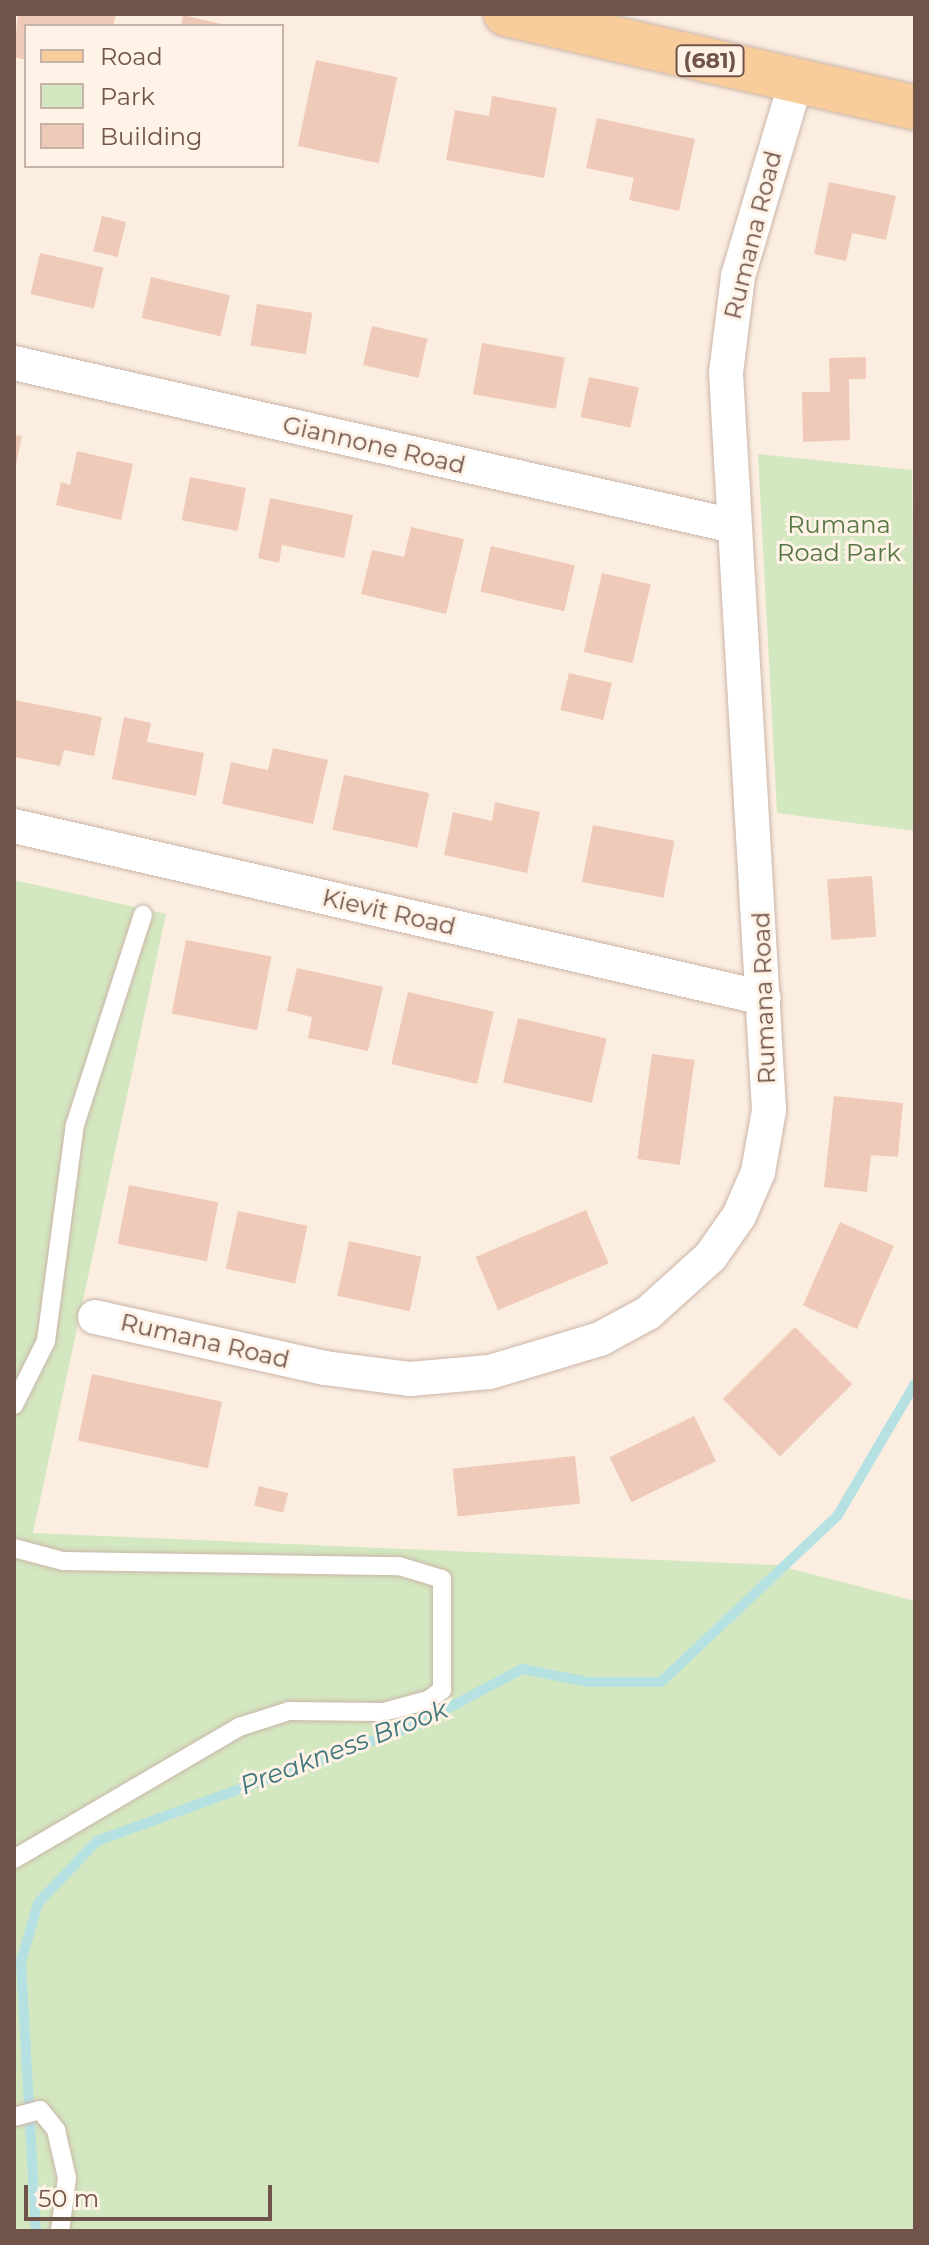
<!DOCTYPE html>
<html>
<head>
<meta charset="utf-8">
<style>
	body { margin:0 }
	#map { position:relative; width:929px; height:2245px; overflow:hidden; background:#fbeee1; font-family:Montserrat,sans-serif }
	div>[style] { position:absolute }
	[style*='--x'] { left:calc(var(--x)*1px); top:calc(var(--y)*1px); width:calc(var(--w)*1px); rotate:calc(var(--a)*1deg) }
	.green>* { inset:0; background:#d3e7c0 }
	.stream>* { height:10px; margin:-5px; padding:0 5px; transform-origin:5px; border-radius:5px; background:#b6e1e3 }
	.building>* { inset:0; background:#efcab9; transform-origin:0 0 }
	.roads { filter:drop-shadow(0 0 2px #cbb5a8) drop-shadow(0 0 2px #cbb5a8) }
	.service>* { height:18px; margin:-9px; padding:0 9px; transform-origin:9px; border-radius:9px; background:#fff }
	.minor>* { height:34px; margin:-17px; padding:0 17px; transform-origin:17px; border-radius:17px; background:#fff }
	.primary>* { height:44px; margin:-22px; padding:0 22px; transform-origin:22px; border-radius:22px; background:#f8cd9b }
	span { translate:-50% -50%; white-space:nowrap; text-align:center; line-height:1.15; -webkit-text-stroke:6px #fef3e6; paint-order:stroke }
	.shield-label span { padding:2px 6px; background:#fef3e6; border:2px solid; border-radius:6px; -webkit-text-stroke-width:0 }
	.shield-label { font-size:22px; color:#715449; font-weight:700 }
	.street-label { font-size:24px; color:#715449 }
	.park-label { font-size:24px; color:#557642 }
	.water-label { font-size:26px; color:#41787d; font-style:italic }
	.frame { position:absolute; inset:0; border:16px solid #715449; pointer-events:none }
	.legend { position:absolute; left:24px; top:24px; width:260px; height:144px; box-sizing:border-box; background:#fef3e6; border:2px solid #c6b3a7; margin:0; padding:10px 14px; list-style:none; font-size:24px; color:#715449 }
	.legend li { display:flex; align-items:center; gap:16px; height:40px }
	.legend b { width:40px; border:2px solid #c6b3a7 }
	.scale { position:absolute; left:24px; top:2185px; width:248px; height:36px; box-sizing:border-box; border:4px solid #715449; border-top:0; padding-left:10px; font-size:24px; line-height:28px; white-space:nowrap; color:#715449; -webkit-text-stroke:6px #fef3e6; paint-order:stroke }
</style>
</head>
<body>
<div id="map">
	<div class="green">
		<i style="clip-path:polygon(758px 454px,912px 470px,915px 831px,777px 813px)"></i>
		<i style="clip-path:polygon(14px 880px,166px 914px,33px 1533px,776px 1565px,915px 1601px,915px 2231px,14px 2231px)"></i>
	</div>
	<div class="stream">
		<i style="--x:36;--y:2231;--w:269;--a:-93.2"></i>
		<i style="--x:21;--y:1962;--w:61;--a:-73.9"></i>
		<i style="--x:38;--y:1903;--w:86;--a:-46.4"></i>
		<i style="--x:97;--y:1841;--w:342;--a:-20"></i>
		<i style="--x:418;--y:1724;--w:118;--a:-27.9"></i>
		<i style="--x:522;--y:1669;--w:67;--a:11.1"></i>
		<i style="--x:588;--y:1682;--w:73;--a:0"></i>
		<i style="--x:661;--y:1682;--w:243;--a:-43.3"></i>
		<i style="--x:838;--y:1515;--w:152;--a:-59.6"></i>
	</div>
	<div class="building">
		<i style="clip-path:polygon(18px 14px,116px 14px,113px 26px,26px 26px,26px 60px,14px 57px)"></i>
		<i style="clip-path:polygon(183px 15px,226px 25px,226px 26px,181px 26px)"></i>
		<i style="left:316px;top:60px;width:83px;height:88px;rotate:12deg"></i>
		<i style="clip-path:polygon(492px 96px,557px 108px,544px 178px,446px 160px,455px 110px,489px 116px)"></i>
		<i style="clip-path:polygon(597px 118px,695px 139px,679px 211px,629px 200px,634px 178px,586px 168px)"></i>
		<i style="clip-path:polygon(829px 182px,896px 196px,886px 240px,852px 233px,846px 261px,814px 254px)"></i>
		<i style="left:102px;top:216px;width:25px;height:36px;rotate:14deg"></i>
		<i style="left:40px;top:253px;width:65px;height:42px;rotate:13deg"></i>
		<i style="left:151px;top:277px;width:81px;height:42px;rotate:13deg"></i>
		<i style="left:257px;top:304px;width:56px;height:42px;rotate:9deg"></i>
		<i style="left:372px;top:326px;width:57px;height:40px;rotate:13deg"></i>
		<i style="left:482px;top:343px;width:84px;height:52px;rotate:10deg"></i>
		<i style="clip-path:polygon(866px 357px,866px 379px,849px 379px,850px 440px,803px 442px,802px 392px,830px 392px,829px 358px)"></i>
		<i style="left:589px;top:377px;width:51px;height:41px;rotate:12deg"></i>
		<i style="clip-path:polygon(14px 435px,22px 436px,15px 469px,14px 469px)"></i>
		<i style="clip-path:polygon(77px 451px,133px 464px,121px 520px,56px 505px,61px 482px,70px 485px)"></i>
		<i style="left:190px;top:477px;width:57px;height:44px;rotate:11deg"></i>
		<i style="clip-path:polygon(270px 498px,353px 515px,344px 558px,282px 545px,279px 563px,258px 558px)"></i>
		<i style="clip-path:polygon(411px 527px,464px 539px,446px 614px,361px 594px,372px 550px,404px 557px)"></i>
		<i style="left:491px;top:546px;width:86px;height:47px;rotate:13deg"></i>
		<i style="left:602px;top:573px;width:50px;height:81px;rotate:13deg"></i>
		<i style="left:569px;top:673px;width:44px;height:38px;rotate:13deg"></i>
		<i style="clip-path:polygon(14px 700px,102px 717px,94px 756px,64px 750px,60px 766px,14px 757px)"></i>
		<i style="clip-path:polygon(124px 717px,151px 723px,147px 742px,204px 753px,196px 796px,112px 779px)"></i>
		<i style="clip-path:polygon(273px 748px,328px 760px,313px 824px,222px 804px,231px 762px,268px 770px)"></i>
		<i style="left:344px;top:775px;width:87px;height:56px;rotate:12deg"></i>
		<i style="clip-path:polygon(495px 802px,540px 812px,527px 873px,444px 855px,453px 812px,492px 821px)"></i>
		<i style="left:593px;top:825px;width:83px;height:58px;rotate:11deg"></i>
		<i style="left:872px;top:876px;width:61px;height:45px;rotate:86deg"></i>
		<i style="left:186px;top:940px;width:87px;height:75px;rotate:11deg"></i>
		<i style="clip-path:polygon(297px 968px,383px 987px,368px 1051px,308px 1038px,312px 1017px,287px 1011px)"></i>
		<i style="left:408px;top:992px;width:88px;height:74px;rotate:13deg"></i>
		<i style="left:518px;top:1018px;width:91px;height:66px;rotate:13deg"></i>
		<i style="left:652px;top:1054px;width:43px;height:106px;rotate:8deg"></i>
		<i style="clip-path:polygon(834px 1096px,903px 1103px,898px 1157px,871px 1155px,867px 1192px,824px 1187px)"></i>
		<i style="left:129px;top:1185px;width:91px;height:60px;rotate:11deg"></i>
		<i style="left:586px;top:1210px;width:58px;height:120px;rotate:67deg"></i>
		<i style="left:238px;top:1211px;width:71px;height:59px;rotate:12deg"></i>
		<i style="left:840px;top:1222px;width:59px;height:91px;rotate:24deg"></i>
		<i style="left:349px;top:1241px;width:74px;height:56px;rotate:12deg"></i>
		<i style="left:795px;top:1327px;width:81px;height:102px;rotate:45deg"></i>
		<i style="left:92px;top:1374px;width:133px;height:68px;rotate:12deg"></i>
		<i style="left:694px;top:1416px;width:50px;height:94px;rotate:64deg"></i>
		<i style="left:575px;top:1456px;width:48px;height:123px;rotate:84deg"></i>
		<i style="left:259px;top:1486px;width:30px;height:20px;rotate:14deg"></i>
	</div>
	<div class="roads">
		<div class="service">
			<i style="--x:14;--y:1405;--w:72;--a:-63.4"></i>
			<i style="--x:46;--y:1341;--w:218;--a:-82.4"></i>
			<i style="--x:75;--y:1125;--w:221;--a:-72.1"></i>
			<i style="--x:14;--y:1548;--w:51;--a:14.9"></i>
			<i style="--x:63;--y:1561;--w:336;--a:0.9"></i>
			<i style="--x:399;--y:1566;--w:45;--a:16.8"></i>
			<i style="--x:442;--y:1579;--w:111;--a:90"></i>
			<i style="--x:442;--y:1690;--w:17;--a:144"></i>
			<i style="--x:428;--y:1700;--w:47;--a:165.1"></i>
			<i style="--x:383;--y:1712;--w:94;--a:-179.4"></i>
			<i style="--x:289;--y:1711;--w:52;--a:162.3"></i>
			<i style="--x:239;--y:1727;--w:261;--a:149.6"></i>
			<i style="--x:14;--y:2117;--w:27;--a:-15"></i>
			<i style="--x:40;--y:2110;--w:26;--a:51"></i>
			<i style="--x:56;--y:2130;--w:49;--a:77.1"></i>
			<i style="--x:67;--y:2178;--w:53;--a:97.5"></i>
		</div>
		<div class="minor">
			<i style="--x:14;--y:363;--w:738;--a:12.76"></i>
			<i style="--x:14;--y:826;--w:769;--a:12.92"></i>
			<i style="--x:95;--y:1317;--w:236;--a:12.5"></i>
			<i style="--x:325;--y:1368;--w:86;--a:7.4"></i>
			<i style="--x:410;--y:1379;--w:80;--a:-5"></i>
			<i style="--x:490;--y:1372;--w:115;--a:-16.7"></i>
			<i style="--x:600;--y:1339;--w:55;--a:-28.4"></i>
			<i style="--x:648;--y:1313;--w:85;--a:-42.1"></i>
			<i style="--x:711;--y:1256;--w:49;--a:-55"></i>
			<i style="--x:739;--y:1216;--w:48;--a:-66.6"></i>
			<i style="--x:758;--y:1172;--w:63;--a:-79.9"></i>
			<i style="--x:769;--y:1110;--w:738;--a:-93.34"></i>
			<i style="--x:726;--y:373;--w:98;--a:-82.9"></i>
			<i style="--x:738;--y:276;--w:203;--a:-73.4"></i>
		</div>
		<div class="primary">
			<i style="--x:506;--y:14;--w:420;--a:12.9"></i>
		</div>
	</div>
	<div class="shield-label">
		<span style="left:710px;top:61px">(681)</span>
	</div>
	<div class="street-label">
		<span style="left:753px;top:235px;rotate:-76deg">Rumana Road</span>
		<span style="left:374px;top:445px;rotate:13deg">Giannone Road</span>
		<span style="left:389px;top:912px;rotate:13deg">Kievit Road</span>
		<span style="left:764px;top:998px;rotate:-92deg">Rumana Road</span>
		<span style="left:205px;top:1341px;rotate:13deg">Rumana Road</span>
	</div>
	<div class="park-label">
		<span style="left:839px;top:539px">Rumana<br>Road Park</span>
	</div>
	<div class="water-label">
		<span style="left:344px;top:1748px;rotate:-21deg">Preakness Brook</span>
	</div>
	<div class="frame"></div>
	<ul class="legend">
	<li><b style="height:10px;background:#f8cd9b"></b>Road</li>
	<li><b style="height:22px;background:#d3e7c0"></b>Park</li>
	<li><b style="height:22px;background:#efcab9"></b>Building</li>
	</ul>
	<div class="scale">50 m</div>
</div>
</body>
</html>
